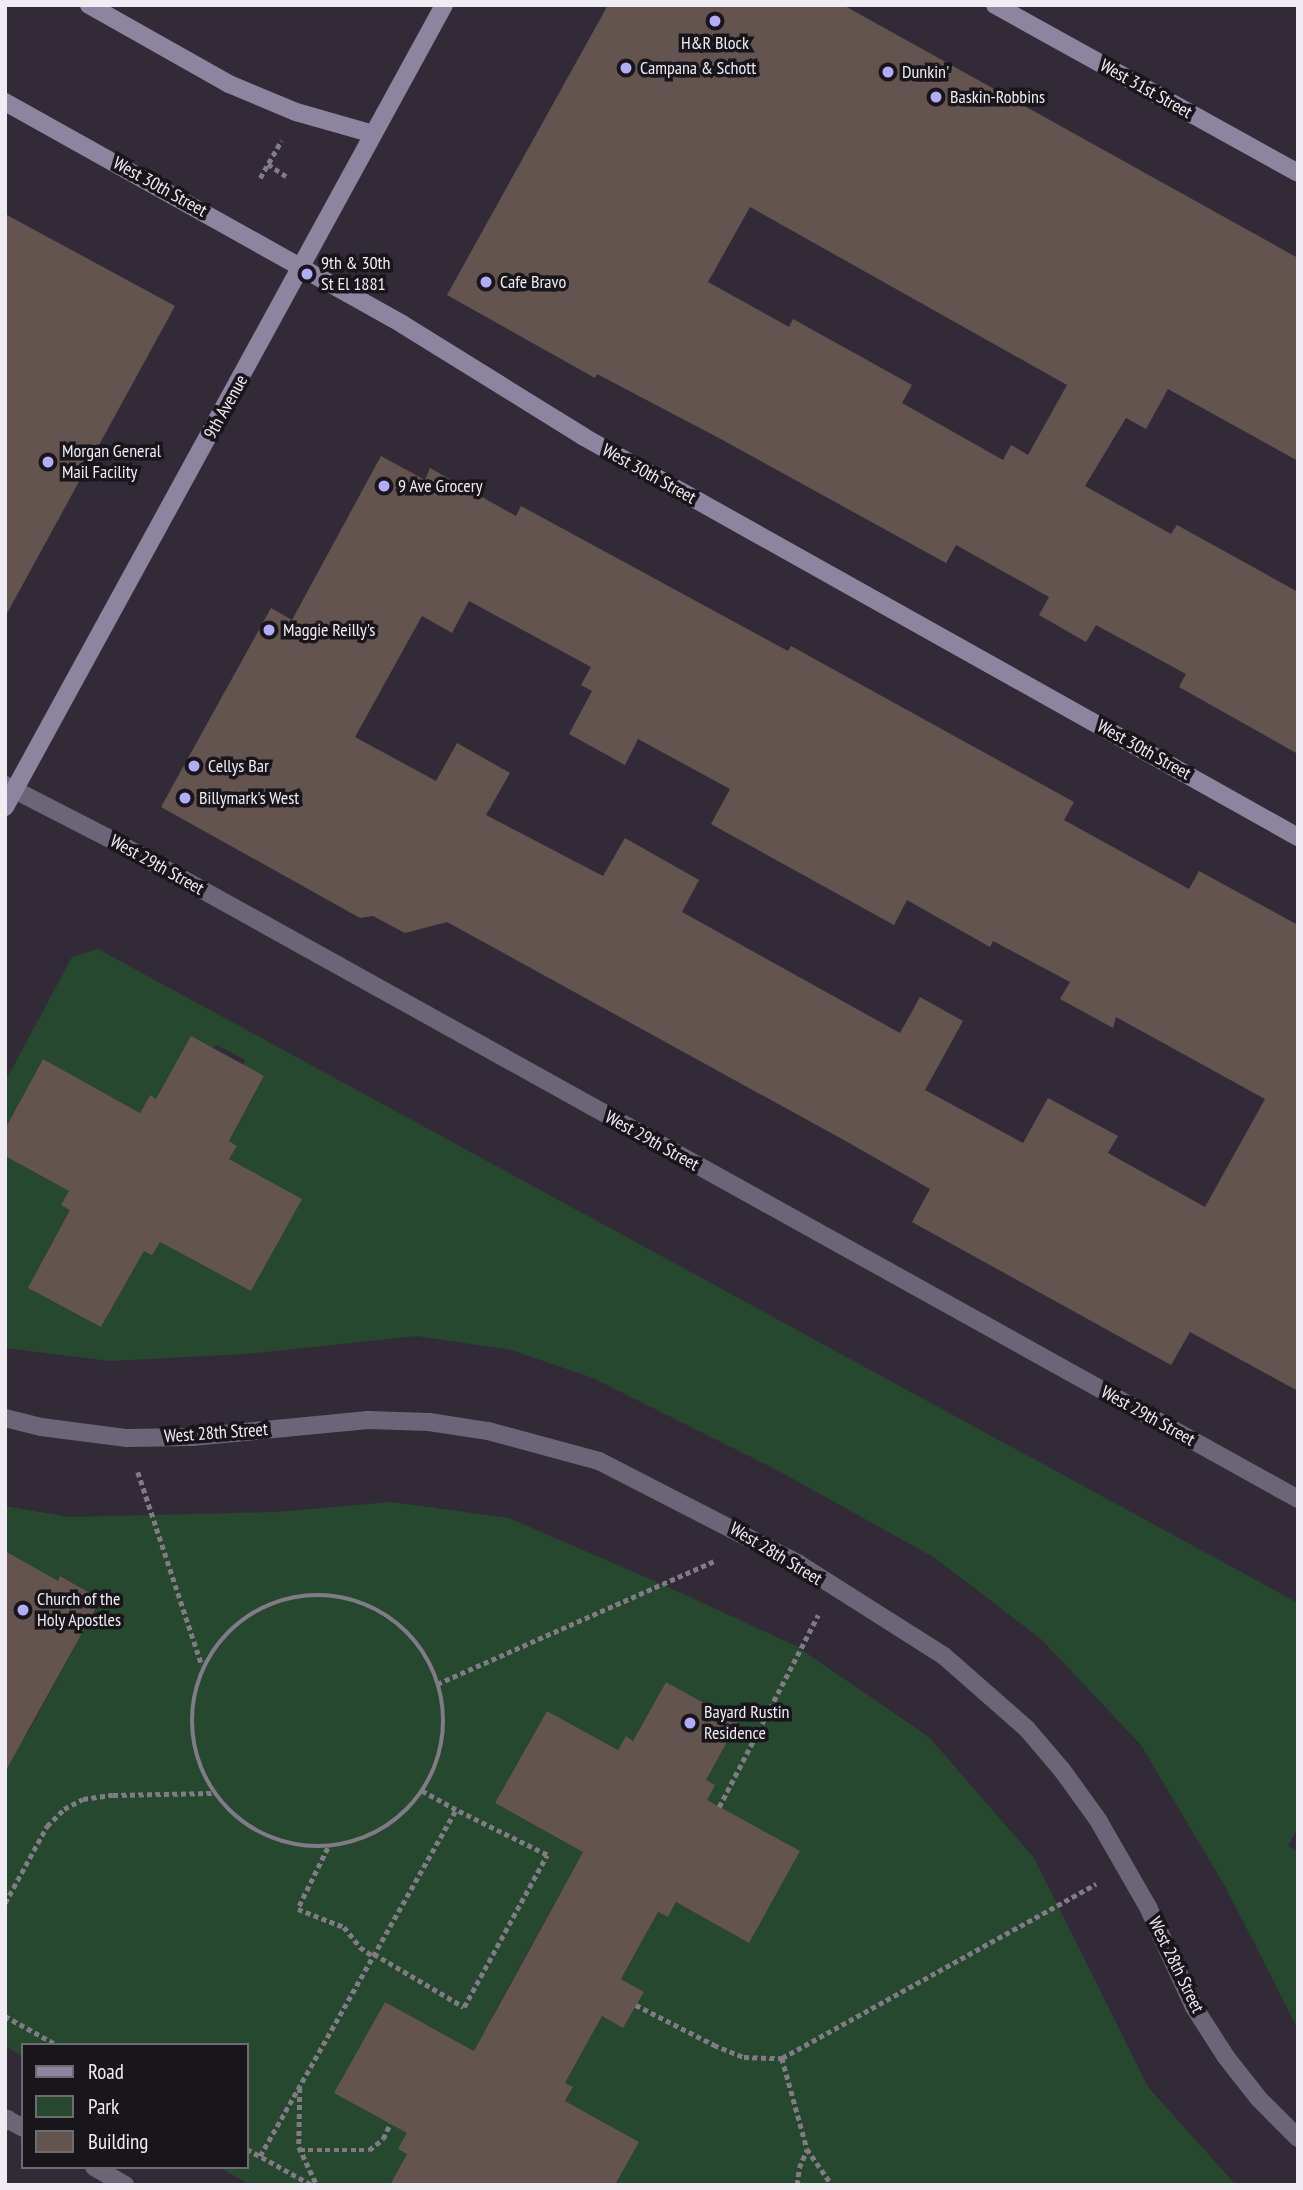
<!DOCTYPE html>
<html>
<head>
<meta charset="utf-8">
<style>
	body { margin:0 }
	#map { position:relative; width:1303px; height:2190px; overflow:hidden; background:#322b37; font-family:"PT Sans Narrow",sans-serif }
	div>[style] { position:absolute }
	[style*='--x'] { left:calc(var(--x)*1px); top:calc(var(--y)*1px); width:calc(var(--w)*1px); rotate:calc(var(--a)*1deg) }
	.green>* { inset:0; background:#25482f }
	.building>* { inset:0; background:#645450 }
	.path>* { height:4.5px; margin-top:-2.25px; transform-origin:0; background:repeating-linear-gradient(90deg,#817b85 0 5px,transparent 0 8.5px) }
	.path>.ring { margin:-2.25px; padding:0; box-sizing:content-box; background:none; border:4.5px solid #817b85; border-radius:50% }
	.lane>* { height:18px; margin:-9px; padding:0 9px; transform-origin:9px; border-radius:9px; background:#6b6677 }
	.street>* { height:18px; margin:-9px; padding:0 9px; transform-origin:9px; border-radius:9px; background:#6b6677 }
	.secondary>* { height:18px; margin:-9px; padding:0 9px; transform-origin:9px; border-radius:9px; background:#8d84a0 }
	.dots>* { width:19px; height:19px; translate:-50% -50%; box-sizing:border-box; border:4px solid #18151b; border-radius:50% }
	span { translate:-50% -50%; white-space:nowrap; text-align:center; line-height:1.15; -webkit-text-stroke:7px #18151b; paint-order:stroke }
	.poi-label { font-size:18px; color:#f0ecf3 }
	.left { translate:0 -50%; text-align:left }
	.street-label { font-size:18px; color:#f0ecf3 }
	.frame { position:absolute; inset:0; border:7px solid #f0ecf3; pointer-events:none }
	.legend { position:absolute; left:21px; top:2043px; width:228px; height:126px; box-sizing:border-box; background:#18151b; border:2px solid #6e6b71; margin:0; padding:9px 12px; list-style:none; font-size:21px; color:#f0ecf3 }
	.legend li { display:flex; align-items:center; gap:14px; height:35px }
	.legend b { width:35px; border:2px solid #6e6b71 }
</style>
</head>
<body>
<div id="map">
	<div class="green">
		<i style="clip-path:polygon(98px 949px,1298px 1603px,1298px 1828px,1288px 1846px,1298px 1852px,1298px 2029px,1226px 1888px,1141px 1745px,1042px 1640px,935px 1558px,775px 1469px,593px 1378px,511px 1350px,417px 1336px,246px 1354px,110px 1361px,5px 1348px,5px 1156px,69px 1191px,70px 1210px,29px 1288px,101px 1327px,144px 1251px,160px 1242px,251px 1291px,301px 1199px,229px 1159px,237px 1146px,229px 1141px,264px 1077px,243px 1065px,245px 1060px,217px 1045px,156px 1099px,149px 1096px,140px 1113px,43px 1059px,5px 1129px,5px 1082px,72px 957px)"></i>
		<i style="clip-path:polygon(391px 1502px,509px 1518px,666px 1586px,796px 1646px,929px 1737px,1034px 1858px,1148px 2087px,1236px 2185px,615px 2185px,639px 2142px,565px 2101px,573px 2088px,565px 2083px,602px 2016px,623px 2028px,644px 1992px,621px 1979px,658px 1912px,668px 1917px,676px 1902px,749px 1943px,707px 1800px,706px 1780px,738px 1722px,666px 1682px,633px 1741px,626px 1737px,618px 1750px,547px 1711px,495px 1803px,589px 1855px,563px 1888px,494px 2013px,478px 2053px,385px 2002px,335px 2093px,407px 2133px,407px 2154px,390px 2185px,250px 2185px,219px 2167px,247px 2167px,247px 2045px,23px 2045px,23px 2056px,5px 2046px,5px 1722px,27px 1734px,101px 1599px,61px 1576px,45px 1604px,19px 1559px,5px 1551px,5px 1506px,69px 1517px,276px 1512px)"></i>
	</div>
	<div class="building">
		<i style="clip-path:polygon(evenodd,608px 5px,843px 5px,1298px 258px,1298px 461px,1168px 389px,1146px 429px,1126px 418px,1085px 486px,1171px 534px,1177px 525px,1298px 592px,1298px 754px,1179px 687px,1186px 674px,1096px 625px,1086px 642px,1039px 615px,1049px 597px,956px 545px,946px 563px,717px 437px,597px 374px,595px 378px,447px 295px,608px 5px,750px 207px,1067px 385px,1028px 455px,1011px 445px,1003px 460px,902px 403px,912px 385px,793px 319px,789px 327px,708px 282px,750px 207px)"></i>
		<i style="clip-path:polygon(5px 214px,175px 306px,5px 617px)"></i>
		<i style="clip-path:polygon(evenodd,381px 456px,425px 480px,430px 468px,516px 516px,521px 506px,788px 651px,791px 646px,1074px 802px,1064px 820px,1189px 889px,1199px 871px,1298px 925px,1298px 1391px,1190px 1332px,1171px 1365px,912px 1222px,930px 1189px,842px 1139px,447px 922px,405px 933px,373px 916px,360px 918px,161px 807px,271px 608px,292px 620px,381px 456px,469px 601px,591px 667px,581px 685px,592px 691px,569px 734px,625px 765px,638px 739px,730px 789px,711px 824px,894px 925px,907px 900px,990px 947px,993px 941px,1070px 982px,1060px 999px,1113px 1028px,1116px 1017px,1265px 1099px,1205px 1207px,1108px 1153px,1118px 1136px,1048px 1098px,1023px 1143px,925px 1090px,963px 1021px,920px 997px,900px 1033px,682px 912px,699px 880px,625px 838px,603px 876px,486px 815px,510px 773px,457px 743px,436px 781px,355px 737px,422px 616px,452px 633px,469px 601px)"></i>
		<i style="clip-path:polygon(191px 1036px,264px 1076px,229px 1141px,237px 1146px,229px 1159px,302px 1199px,251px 1291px,160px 1242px,152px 1255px,144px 1251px,101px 1327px,28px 1288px,70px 1210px,61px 1205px,69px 1191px,5px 1156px,5px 1129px,43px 1059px,140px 1113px,150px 1095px,156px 1099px)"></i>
		<i style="clip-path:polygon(5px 1551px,58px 1581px,60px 1576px,101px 1599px,5px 1772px)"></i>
		<i style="clip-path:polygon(666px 1682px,738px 1722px,706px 1780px,715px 1785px,707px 1800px,800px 1851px,749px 1943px,676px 1902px,668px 1917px,658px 1912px,621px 1979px,644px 1992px,623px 2028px,602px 2016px,565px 2083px,573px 2087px,565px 2101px,639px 2142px,615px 2185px,390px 2185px,407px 2154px,398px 2149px,407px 2133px,334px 2093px,385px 2002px,474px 2051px,583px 1852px,495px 1803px,547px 1711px,618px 1750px,626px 1736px,633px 1741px)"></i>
	</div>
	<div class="path">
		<i style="--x:268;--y:164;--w:22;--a:34"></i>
		<i style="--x:260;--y:178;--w:43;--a:-60.4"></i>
		<i style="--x:138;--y:1472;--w:204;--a:71.7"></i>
		<i class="ring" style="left:192px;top:1595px;width:247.5px;height:247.5px"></i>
		<i style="--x:437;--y:1684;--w:304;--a:-23.9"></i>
		<i style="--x:719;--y:1807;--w:216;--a:-62.7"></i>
		<i style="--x:328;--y:1848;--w:68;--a:116.2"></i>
		<i style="--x:298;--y:1909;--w:49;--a:21.4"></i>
		<i style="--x:344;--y:1927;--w:26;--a:51"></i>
		<i style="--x:360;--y:1947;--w:16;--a:35"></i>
		<i style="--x:5;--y:1903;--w:88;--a:-61.4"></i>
		<i style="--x:47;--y:1826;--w:24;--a:-45"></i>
		<i style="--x:64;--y:1809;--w:21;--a:-28"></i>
		<i style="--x:83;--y:1799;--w:30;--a:-8"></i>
		<i style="--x:113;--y:1795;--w:99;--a:-1.2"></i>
		<i style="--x:374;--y:1954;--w:104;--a:30.5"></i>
		<i style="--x:464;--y:2007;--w:173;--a:-61.4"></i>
		<i style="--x:547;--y:1855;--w:102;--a:-153.7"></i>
		<i style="--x:636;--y:2005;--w:88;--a:27.1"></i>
		<i style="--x:714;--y:2045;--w:32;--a:22"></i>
		<i style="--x:744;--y:2057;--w:38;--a:2"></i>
		<i style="--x:782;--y:2058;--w:94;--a:74.6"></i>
		<i style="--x:807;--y:2149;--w:44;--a:55.2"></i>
		<i style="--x:5;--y:2016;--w:60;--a:29.1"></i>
		<i style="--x:782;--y:2058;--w:359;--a:-29"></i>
		<i style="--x:300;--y:2088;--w:59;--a:91"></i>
		<i style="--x:299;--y:2147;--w:42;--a:64.7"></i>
		<i style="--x:247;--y:2149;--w:74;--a:29"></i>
		<i style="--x:300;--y:2150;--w:69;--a:0"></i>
		<i style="--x:369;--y:2150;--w:18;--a:-38"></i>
		<i style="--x:383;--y:2139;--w:17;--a:-65"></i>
		<i style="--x:260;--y:2156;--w:398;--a:-60.5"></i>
		<i style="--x:456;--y:1810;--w:39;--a:-151"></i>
		<i style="--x:797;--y:2185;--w:17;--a:-83"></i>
		<i style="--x:799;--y:2168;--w:20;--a:-66"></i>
	</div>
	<div class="lane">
		<i style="--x:5;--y:2122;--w:4;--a:-56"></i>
		<i style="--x:7;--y:2119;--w:18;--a:29"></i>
		<i style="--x:94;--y:2167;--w:36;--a:30"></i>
	</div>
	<div class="street">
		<i style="--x:5;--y:785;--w:127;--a:27.2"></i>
		<i style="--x:118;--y:843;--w:1350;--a:29.07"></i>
		<i style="--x:5;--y:1418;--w:37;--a:14"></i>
		<i style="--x:41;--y:1427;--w:87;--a:7.3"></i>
		<i style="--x:127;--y:1438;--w:65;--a:-0.9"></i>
		<i style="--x:192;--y:1437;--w:177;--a:-5.5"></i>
		<i style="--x:368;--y:1420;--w:61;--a:1.9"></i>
		<i style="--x:429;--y:1422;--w:60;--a:8.7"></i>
		<i style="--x:488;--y:1431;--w:115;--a:15.1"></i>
		<i style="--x:599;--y:1461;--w:225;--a:27.2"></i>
		<i style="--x:799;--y:1564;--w:172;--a:32.4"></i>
		<i style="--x:944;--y:1656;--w:111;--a:41.3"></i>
		<i style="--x:1027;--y:1729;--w:54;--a:49.5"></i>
		<i style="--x:1062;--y:1770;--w:62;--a:54.2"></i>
		<i style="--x:1098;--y:1820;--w:100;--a:60.1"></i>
		<i style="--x:1148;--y:1907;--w:110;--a:65.3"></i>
		<i style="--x:1194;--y:2007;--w:59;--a:57.4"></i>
		<i style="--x:1226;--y:2057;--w:53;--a:51.8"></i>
		<i style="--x:1259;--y:2099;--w:55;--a:45"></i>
	</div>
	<div class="secondary">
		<i style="--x:89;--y:5;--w:161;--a:29.4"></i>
		<i style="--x:229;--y:84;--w:73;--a:22.7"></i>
		<i style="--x:296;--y:112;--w:80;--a:15.9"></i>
		<i style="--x:995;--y:5;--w:346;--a:29"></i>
		<i style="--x:5;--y:102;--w:455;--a:29.2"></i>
		<i style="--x:402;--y:324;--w:214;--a:31.8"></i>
		<i style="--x:584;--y:437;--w:818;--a:29.26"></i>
		<i style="--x:5;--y:807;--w:914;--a:-61.3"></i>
	</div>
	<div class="dots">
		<i style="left:715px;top:21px;background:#b2adf9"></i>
		<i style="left:626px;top:68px;background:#b2adf9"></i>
		<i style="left:888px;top:72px;background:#b2adf9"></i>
		<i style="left:936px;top:97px;background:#b2adf9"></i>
		<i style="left:307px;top:274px;background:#b2adf9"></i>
		<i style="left:486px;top:282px;background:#b2adf9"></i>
		<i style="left:48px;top:462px;background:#b2adf9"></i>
		<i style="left:384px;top:486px;background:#b2adf9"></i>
		<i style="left:269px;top:630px;background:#b2adf9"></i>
		<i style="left:194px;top:766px;background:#b2adf9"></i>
		<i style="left:185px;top:798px;background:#b2adf9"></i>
		<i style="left:23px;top:1610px;background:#b2adf9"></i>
		<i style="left:690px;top:1723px;background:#b2adf9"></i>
	</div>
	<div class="poi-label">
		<span style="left:715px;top:43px">H&amp;R Block</span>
		<span class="left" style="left:640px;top:68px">Campana &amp; Schott</span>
		<span class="left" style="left:902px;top:72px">Dunkin'</span>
		<span class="left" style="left:950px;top:97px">Baskin-Robbins</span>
		<span class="left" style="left:321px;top:274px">9th &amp; 30th<br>St El 1881</span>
		<span class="left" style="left:500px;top:282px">Cafe Bravo</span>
		<span class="left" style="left:62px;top:462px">Morgan General<br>Mail Facility</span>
		<span class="left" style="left:398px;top:486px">9 Ave Grocery</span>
		<span class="left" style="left:283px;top:630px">Maggie Reilly's</span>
		<span class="left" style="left:208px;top:766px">Cellys Bar</span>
		<span class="left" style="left:199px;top:798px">Billymark's West</span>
		<span class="left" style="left:37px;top:1610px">Church of the<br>Holy Apostles</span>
		<span class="left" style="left:704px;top:1723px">Bayard Rustin<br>Residence</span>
	</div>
	<div class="street-label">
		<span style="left:1146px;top:89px;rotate:29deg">West 31st Street</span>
		<span style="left:160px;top:187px;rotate:29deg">West 30th Street</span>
		<span style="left:226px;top:407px;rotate:-61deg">9th Avenue</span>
		<span style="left:649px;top:474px;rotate:29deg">West 30th Street</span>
		<span style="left:1144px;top:750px;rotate:29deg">West 30th Street</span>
		<span style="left:157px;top:865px;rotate:29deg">West 29th Street</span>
		<span style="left:652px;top:1141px;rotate:29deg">West 29th Street</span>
		<span style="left:1148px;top:1416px;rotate:29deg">West 29th Street</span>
		<span style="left:216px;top:1433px;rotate:-4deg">West 28th Street</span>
		<span style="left:776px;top:1554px;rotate:31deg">West 28th Street</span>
		<span style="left:1176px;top:1965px;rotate:64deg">West 28th Street</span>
	</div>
	<div class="frame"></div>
	<ul class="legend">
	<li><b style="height:9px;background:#8d84a0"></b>Road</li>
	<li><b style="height:19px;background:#25482f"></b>Park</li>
	<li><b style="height:19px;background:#645450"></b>Building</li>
	</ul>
</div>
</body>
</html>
